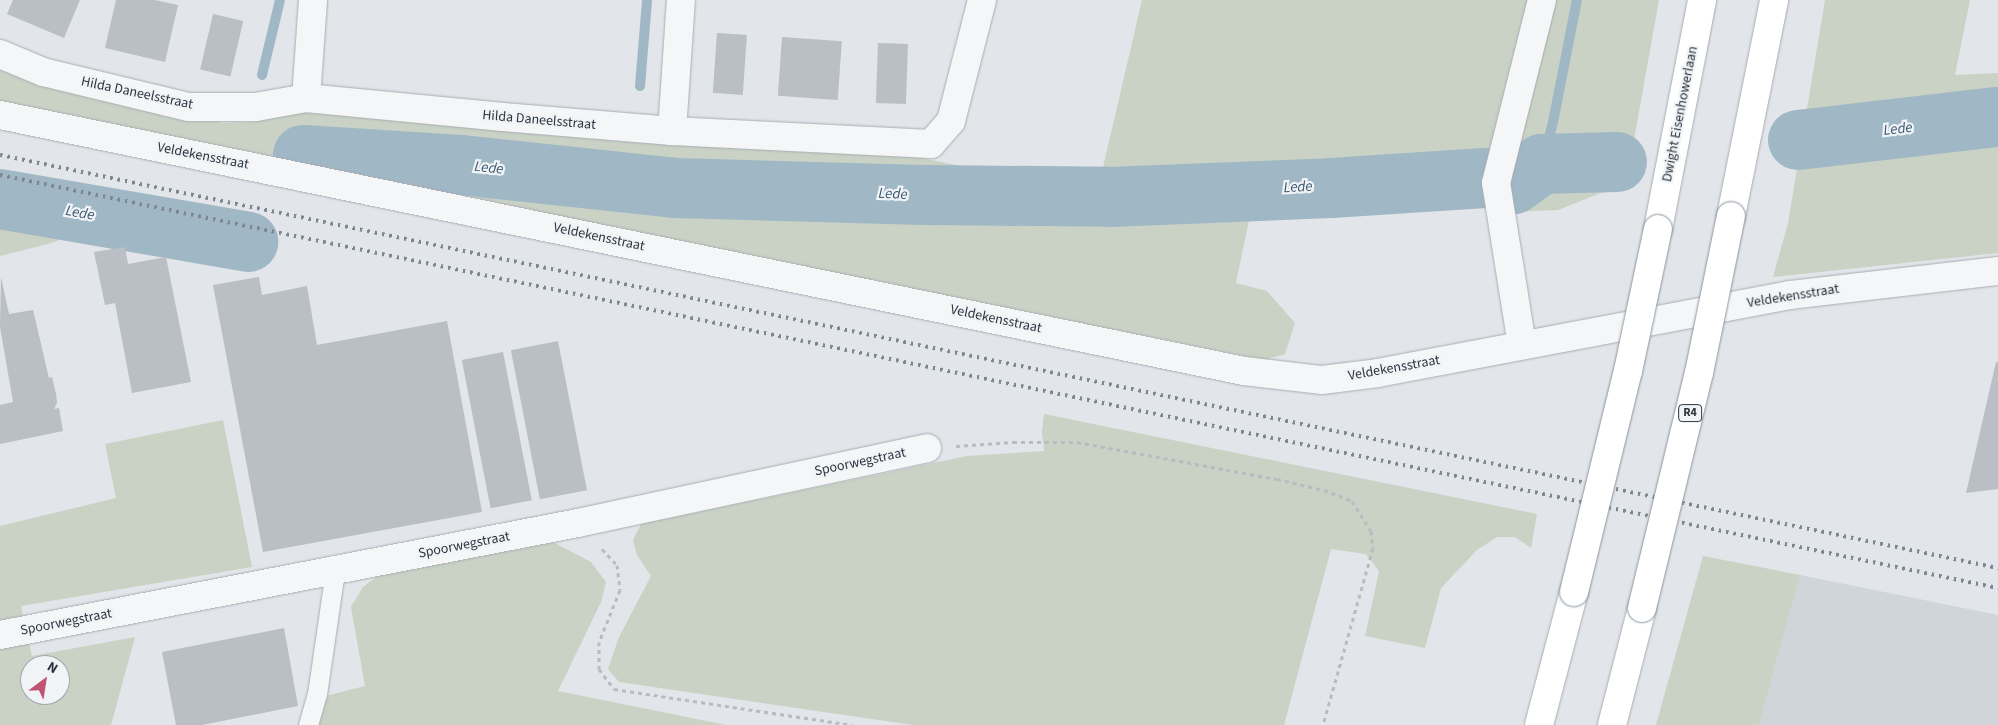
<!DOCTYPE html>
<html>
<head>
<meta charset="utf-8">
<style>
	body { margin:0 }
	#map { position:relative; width:1998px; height:725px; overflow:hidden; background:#e2e5e9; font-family:"Source Sans 3",sans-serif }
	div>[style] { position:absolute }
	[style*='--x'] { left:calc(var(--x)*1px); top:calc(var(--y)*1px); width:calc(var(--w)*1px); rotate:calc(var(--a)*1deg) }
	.built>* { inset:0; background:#d0d5da }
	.green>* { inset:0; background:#c9d2c4 }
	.stream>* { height:10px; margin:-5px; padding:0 5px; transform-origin:5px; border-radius:5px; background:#a0b7c5 }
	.river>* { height:60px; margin:-30px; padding:0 30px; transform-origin:30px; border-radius:30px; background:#a0b7c5 }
	.building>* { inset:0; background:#b9bfc5; transform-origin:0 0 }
	.path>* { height:3px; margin-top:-1.5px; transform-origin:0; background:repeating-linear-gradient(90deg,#b8bcc0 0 4px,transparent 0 8px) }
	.roads { filter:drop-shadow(0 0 1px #a8adb3) drop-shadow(0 0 1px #a8adb3) }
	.service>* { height:19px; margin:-9.5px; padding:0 9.5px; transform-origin:9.5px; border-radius:9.5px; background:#f4f6f7 }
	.minor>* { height:28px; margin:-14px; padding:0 14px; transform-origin:14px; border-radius:14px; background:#f4f6f7 }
	.motorway>* { height:28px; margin:-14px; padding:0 14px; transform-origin:14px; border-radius:14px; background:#fff }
	.rail>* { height:4px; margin-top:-2px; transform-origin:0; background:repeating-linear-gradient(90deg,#7d8791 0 2.5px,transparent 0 7.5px) }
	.bridges { filter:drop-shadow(0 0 1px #8b959e) drop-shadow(0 0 1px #8b959e) }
	.motorway-bridge>* { height:28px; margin:-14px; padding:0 14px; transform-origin:14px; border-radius:14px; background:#fff }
	span { translate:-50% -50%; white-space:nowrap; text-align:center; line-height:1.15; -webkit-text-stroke:4.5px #f1f4f6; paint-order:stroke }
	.shield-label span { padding:1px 4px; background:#f1f4f6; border:1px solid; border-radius:4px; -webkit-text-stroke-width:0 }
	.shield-label { font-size:12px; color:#2c353f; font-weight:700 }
	.street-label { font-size:14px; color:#2c353f }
	.water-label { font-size:15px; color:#3a586f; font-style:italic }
	.north { position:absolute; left:20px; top:655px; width:50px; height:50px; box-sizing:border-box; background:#f1f4f6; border:1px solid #a2a8ad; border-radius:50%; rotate:31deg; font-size:14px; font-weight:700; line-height:20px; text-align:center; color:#2c353f }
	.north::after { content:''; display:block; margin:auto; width:18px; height:22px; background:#c15472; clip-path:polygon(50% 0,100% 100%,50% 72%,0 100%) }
</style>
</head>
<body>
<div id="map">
	<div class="built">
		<i style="clip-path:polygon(1800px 575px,1998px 615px,1998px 725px,1759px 725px)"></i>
	</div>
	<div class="green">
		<i style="clip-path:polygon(1142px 0,1659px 0,1633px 145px,1622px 183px,1611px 189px,1558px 210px,1515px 212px,1261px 162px,1236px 283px,1267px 291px,1295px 323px,1285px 354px,1264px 360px,0 105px,0 65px,32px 78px,222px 123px,253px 122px,294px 111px,916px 157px,1097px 193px)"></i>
		<i style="clip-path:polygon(1825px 0,1970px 0,1955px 75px,1998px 73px,1998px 253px,1773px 277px,1788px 223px)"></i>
		<i style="clip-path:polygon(0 198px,189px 240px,190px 248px,97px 227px,48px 244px,0 256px)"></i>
		<i style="clip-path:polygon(1044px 414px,1537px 514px,1531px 548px,1515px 537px,1497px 537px,1477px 550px,1441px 588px,1425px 648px,1365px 636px,1379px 571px,1366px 554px,1331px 549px,1284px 725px,913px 725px,619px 682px,608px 669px,619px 637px,651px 576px,637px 555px,633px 540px,641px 524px,967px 456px,1044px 451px,1042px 432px)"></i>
		<i style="clip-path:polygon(evenodd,223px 420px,252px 567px,21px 606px,32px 656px,135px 637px,111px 725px,0 725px,0 526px,116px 498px,105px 444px,223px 420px,30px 665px,60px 665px,60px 695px,30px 695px,30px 665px)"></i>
		<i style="clip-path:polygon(553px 542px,591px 562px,606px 582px,601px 602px,558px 691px,726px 725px,319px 725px,326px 696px,365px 686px,351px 607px,363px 587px,378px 576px,521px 544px)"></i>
		<i style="clip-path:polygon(1703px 556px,1800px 575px,1759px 725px,1656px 725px)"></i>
	</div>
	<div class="stream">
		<i style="--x:262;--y:75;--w:77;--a:-76.5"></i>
		<i style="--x:640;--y:86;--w:86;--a:-85.3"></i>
		<i style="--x:1542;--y:164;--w:43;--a:-75.3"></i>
		<i style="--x:1553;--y:122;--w:124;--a:-78.9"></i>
	</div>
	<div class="river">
		<i style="--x:1798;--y:140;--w:201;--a:-6.6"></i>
		<i style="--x:303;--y:155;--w:158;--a:3.6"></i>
		<i style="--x:461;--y:165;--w:215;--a:6.1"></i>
		<i style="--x:675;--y:188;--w:258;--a:1.6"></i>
		<i style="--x:933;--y:195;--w:177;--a:0.6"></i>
		<i style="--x:1110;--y:197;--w:221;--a:-2.3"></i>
		<i style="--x:1331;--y:188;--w:154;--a:-3.7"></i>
		<i style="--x:1514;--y:184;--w:34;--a:-36"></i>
		<i style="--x:1542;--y:164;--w:75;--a:-1.5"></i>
		<i style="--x:0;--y:199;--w:252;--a:9.8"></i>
	</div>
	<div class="building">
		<i style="clip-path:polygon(13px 0,80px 0,64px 38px,7px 14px)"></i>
		<i style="clip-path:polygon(116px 0,155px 0,178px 5px,165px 62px,105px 48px)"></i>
		<i style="left:213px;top:14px;width:31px;height:57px;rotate:13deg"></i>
		<i style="left:717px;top:33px;width:30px;height:60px;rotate:4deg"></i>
		<i style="left:782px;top:37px;width:60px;height:59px;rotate:4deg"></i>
		<i style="left:878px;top:43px;width:30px;height:60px;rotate:2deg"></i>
		<i style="clip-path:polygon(125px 247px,128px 264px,166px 257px,191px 382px,132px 393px,115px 303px,105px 305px,94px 252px)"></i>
		<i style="clip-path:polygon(1px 277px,9px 314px,33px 310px,49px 378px,52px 377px,56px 394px,57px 403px,54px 409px,59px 408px,63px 431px,0 444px,0 405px,13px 402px,0 327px)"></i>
		<i style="clip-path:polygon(259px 277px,262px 295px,307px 286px,317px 345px,447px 321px,482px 512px,263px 552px,213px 285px)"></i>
		<i style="left:558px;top:341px;width:152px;height:48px;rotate:79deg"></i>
		<i style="left:503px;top:352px;width:151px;height:42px;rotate:79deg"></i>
		<i style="clip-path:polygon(1996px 362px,1998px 362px,1998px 489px,1966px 493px)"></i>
		<i style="clip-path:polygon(284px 628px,298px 706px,202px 725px,176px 725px,162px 652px)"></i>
	</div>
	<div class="path">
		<i style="--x:956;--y:446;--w:57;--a:-4"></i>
		<i style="--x:1013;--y:442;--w:64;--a:0"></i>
		<i style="--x:1077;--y:442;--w:203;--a:10.5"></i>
		<i style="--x:1277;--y:479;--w:48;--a:13.2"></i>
		<i style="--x:1324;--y:490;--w:30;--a:21"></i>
		<i style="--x:1352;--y:501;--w:36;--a:58"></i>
		<i style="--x:1371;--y:531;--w:17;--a:83"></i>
		<i style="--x:1373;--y:548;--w:184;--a:105.8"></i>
		<i style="--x:602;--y:549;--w:22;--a:47"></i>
		<i style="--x:617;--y:565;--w:25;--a:83"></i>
		<i style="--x:620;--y:590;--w:56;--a:112"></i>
		<i style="--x:599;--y:642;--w:27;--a:90"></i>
		<i style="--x:599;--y:669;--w:25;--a:53"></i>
		<i style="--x:614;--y:689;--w:241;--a:8.6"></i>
	</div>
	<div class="roads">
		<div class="service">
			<i style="--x:308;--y:725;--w:32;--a:-74"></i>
			<i style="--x:317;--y:694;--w:125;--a:-81.7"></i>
		</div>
		<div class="minor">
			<i style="--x:0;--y:54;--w:47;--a:22.7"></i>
			<i style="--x:43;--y:72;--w:150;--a:13.5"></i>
			<i style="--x:189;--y:107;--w:67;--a:0"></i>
			<i style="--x:256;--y:107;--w:51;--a:-10.2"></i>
			<i style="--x:306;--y:98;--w:198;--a:5.5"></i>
			<i style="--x:503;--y:117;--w:170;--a:4.7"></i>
			<i style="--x:672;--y:131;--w:259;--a:2.9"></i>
			<i style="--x:931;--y:144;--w:30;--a:-49"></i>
			<i style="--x:951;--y:121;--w:125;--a:-75.6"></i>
			<i style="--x:306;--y:98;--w:98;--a:-85.9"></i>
			<i style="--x:0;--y:115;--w:1270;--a:11.63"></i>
			<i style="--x:1244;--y:371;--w:79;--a:6.6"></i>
			<i style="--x:1322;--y:380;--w:56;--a:-7.1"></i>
			<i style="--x:1378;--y:373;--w:419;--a:-10.7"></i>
			<i style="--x:1790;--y:295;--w:209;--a:-6.6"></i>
			<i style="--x:672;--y:131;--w:131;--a:-86.1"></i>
			<i style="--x:1522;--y:345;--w:164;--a:-99.1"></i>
			<i style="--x:1496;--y:183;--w:189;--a:-75.9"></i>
			<i style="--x:0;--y:635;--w:589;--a:-10.97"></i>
			<i style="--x:578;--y:523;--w:357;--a:-12.1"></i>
		</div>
		<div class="motorway">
			<i style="--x:1731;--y:216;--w:220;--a:-78.7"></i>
			<i style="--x:1658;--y:229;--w:233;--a:-79.1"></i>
			<i style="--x:1539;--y:725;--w:138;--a:-75.3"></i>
			<i style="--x:1612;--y:725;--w:121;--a:-75.6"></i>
		</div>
	</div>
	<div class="rail">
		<i style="--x:0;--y:155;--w:2040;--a:11.68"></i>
		<i style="--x:0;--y:175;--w:2040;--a:11.68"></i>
	</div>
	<div class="bridges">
		<div class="motorway-bridge">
			<i style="--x:1574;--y:592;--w:228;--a:-76.3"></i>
			<i style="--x:1628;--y:371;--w:145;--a:-78.1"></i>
			<i style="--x:1642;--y:608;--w:242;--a:-76.4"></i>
			<i style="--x:1699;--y:373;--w:160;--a:-78.5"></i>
		</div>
	</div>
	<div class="shield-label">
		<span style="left:1690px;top:413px">R4</span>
	</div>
	<div class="street-label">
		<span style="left:137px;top:93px;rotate:12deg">Hilda Daneelsstraat</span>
		<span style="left:1680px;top:114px;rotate:-79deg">Dwight Eisenhowerlaan</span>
		<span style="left:539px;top:120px;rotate:5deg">Hilda Daneelsstraat</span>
		<span style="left:203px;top:156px;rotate:11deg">Veldekensstraat</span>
		<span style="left:599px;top:237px;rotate:12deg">Veldekensstraat</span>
		<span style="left:1793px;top:296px;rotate:-9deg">Veldekensstraat</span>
		<span style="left:996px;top:319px;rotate:12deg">Veldekensstraat</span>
		<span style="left:1394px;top:368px;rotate:-10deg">Veldekensstraat</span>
		<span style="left:860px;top:462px;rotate:-12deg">Spoorwegstraat</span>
		<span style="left:464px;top:545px;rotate:-11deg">Spoorwegstraat</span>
		<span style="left:66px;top:622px;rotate:-11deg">Spoorwegstraat</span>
	</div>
	<div class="water-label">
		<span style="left:1898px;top:129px;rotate:-7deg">Lede</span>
		<span style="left:489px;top:168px;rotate:6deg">Lede</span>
		<span style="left:1298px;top:187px;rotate:-3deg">Lede</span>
		<span style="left:893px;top:194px;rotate:2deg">Lede</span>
		<span style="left:80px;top:213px;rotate:10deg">Lede</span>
	</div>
	<div class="north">N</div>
</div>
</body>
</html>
